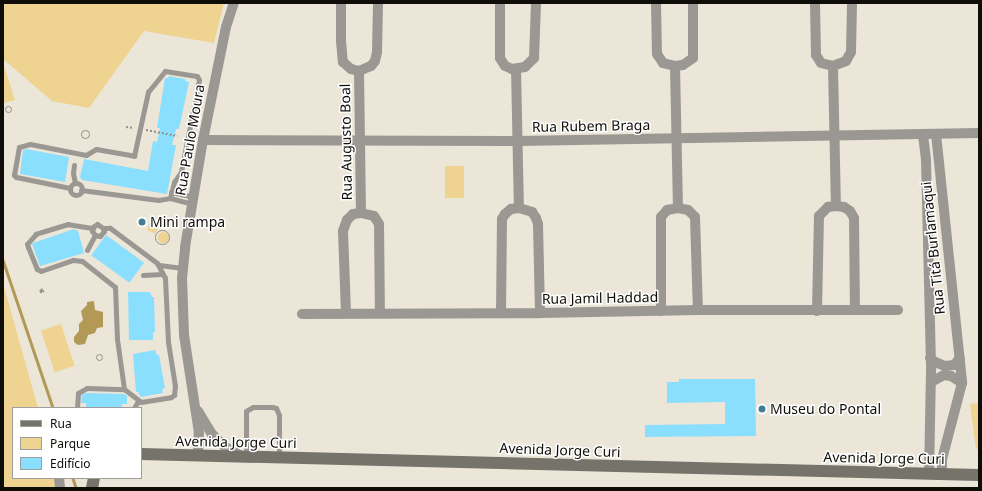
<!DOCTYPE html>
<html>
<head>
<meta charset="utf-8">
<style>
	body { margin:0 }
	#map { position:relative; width:982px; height:491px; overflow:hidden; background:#ebe6d8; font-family:"Noto Sans",sans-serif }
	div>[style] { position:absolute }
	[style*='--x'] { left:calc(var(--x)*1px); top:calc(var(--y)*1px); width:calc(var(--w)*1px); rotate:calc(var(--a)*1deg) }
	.green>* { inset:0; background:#eed490; transform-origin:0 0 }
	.round { border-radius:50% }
	.water>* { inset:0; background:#b29955 }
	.stream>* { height:2.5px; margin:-1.25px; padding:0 1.25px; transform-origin:1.25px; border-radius:1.25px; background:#b29955 }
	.building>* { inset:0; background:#8bdffe; transform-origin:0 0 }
	.path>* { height:1.5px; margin-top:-0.75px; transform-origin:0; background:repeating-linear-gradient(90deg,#949086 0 2px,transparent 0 4px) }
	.path>.ring { margin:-0.75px; padding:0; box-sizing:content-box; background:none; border:1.5px solid #949086; border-radius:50% }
	.lane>* { height:5px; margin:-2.5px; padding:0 2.5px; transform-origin:2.5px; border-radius:2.5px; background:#9b9893 }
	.lane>.ring { margin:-2.5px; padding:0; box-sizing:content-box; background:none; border:5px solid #9b9893; border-radius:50% }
	.street>* { height:10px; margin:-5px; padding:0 5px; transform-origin:5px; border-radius:5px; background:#9b9893 }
	.secondary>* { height:12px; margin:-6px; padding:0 6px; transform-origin:6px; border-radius:6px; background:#76736b }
	.dots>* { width:11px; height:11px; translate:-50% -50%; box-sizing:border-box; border:2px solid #fff; border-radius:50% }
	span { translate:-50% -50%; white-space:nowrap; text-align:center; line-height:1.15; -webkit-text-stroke:3px #fff; paint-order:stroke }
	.street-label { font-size:14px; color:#0e0d08 }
	.poi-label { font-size:14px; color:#0e0d08 }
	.left { translate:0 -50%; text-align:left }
	.frame { position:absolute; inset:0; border:4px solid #0e0d08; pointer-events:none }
	.legend { position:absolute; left:12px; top:407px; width:130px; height:72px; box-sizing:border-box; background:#fff; border:1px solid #9f9e9c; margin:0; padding:5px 7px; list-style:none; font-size:12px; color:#0e0d08 }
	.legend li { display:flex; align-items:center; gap:8px; height:20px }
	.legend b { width:20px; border:1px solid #9f9e9c }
</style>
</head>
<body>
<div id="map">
	<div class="green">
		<i style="clip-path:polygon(3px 3px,224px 3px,214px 43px,144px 31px,89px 108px,52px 101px,3px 59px)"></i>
		<i style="clip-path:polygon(3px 63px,15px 100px,3px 103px)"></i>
		<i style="left:445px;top:166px;width:19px;height:32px"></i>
		<i style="left:141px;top:217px;width:6px;height:10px;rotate:18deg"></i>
		<i style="left:151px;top:220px;width:9px;height:11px;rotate:21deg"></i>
		<i class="round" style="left:157.5px;top:231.5px;width:11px;height:11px"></i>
		<i style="clip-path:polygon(3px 283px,38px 408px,13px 408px,13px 478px,55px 478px,56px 488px,3px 488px)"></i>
		<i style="left:61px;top:324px;width:44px;height:21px;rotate:72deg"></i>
		<i style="clip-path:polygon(979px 403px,979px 448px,976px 449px,970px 404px)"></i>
	</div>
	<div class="water">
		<i style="clip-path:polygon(94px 301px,95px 310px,103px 312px,103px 327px,97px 328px,95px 333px,88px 335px,85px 344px,78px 345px,74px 342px,74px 337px,79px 331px,79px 324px,83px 320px,81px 311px,87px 305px,87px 302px)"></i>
	</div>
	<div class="stream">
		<i style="--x:3;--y:260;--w:156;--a:71.3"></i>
		<i style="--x:73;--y:478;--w:10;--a:73"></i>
	</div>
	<div class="building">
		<i style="clip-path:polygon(169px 76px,185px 79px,185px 81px,189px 82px,179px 129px,176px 129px,172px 145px,176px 145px,167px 194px,82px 180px,80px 177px,84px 159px,148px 171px,153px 141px,157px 142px,160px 128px,157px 128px,165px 78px,168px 78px)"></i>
		<i style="clip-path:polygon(26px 149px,69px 157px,65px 182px,20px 174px,23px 150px)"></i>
		<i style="clip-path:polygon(74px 229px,78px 231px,84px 253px,40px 266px,32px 244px,33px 243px)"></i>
		<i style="left:106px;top:235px;width:47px;height:25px;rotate:36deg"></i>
		<i style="clip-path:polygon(128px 292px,150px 292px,152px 297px,154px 297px,155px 332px,153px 332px,153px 340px,129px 340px)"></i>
		<i style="clip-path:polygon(155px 350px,157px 355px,159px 355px,165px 388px,162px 389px,163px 393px,141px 397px,138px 392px,136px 392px,133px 354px)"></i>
		<i style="clip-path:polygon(679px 379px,755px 379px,756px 436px,645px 437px,645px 425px,725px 424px,725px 402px,667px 403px,667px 382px,679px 382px)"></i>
		<i style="clip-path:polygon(86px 393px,124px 394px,127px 396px,127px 404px,122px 404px,122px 408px,86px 408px,86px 403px,81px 403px,82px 395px)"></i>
	</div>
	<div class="path">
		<i class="ring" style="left:5.5px;top:106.5px;width:5.5px;height:5.5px"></i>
		<i style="--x:126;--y:127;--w:8;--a:7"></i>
		<i style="--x:146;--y:130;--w:32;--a:11"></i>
		<i class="ring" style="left:82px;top:131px;width:6.5px;height:6.5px"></i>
		<i style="--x:3;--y:182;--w:5;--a:90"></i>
		<i class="ring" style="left:156px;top:231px;width:12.5px;height:12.5px"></i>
		<i style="--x:41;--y:289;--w:4;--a:34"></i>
		<i style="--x:44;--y:291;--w:3;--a:135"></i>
		<i style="--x:42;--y:293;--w:2;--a:-153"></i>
		<i style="--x:40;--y:292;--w:3;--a:-72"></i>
		<i class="ring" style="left:96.5px;top:354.5px;width:5.5px;height:5.5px"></i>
	</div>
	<div class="lane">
		<i style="--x:74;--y:165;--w:8;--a:97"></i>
		<i style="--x:73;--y:173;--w:10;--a:79"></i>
		<i class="ring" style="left:70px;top:183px;width:7px;height:7px"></i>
		<i style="--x:70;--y:188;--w:55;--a:-168.5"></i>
		<i style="--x:16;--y:177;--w:3;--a:-135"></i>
		<i style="--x:14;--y:175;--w:28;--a:-80"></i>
		<i style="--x:19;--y:147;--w:11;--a:-15"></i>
		<i style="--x:30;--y:144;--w:57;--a:11.1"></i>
		<i style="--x:86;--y:155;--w:12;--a:-31"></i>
		<i style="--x:96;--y:149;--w:39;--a:10"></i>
		<i style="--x:134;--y:156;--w:66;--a:-77.7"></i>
		<i style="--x:148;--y:92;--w:27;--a:-51"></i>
		<i style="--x:165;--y:71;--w:32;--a:9"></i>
		<i style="--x:197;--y:76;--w:4;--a:63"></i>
		<i style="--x:199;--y:80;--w:94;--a:101.1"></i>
		<i style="--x:181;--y:172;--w:12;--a:125"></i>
		<i style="--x:174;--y:182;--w:16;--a:104"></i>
		<i style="--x:81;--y:190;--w:78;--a:7.4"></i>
		<i style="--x:158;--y:200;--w:12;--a:-9"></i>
		<i style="--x:170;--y:198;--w:23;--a:15"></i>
		<i style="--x:171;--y:192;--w:24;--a:12"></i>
		<i style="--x:92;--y:228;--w:24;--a:-171"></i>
		<i style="--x:68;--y:224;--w:34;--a:163"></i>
		<i style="--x:36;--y:234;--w:13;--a:132"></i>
		<i style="--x:27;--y:244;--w:3;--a:72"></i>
		<i style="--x:28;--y:247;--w:24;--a:68"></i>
		<i style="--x:37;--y:269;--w:4;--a:27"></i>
		<i style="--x:41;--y:271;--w:34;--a:-19"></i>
		<i style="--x:73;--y:260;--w:9;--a:6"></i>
		<i style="--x:82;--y:261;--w:42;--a:38.2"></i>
		<i style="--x:115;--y:287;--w:52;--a:87.8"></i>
		<i style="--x:117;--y:339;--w:50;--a:82"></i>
		<i style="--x:124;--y:389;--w:21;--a:37"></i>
		<i style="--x:141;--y:402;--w:30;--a:-9"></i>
		<i style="--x:171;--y:397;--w:4;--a:-34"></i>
		<i style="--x:174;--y:395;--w:9;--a:-84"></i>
		<i style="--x:175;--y:386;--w:45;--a:-99"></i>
		<i style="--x:168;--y:342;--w:64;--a:-92.7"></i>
		<i style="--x:165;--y:278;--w:17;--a:-118"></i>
		<i style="--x:157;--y:263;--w:59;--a:-143.3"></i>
		<i style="--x:110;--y:228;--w:7;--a:180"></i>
		<i style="--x:103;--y:228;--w:7;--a:-146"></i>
		<i style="--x:97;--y:224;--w:4;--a:146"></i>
		<i style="--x:94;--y:226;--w:5;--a:112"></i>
		<i style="--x:92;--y:231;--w:5;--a:53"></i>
		<i style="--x:95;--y:235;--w:5;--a:11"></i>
		<i style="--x:100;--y:236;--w:6;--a:-51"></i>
		<i style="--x:104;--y:231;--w:3;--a:-108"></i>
		<i style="--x:87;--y:250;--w:17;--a:-62"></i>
		<i style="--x:159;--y:265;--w:24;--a:7"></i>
		<i style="--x:143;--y:275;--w:19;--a:-3"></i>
		<i style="--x:77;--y:408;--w:15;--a:-86"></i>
		<i style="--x:78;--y:393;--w:10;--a:-29"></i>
		<i style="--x:87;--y:388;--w:37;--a:2"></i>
		<i style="--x:134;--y:408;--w:8;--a:-60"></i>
		<i style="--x:246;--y:456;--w:45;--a:-90"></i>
		<i style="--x:246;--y:411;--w:8;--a:-30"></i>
		<i style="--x:253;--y:407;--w:19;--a:0"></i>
		<i style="--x:272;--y:407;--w:4;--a:14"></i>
		<i style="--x:276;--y:408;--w:8;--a:67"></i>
		<i style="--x:279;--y:415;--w:42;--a:90"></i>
	</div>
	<div class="street">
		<i style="--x:341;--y:3;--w:38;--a:90"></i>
		<i style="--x:341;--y:41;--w:21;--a:85"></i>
		<i style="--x:343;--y:62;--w:11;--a:41"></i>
		<i style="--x:351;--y:69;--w:8;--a:14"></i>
		<i style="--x:359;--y:71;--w:13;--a:-23"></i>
		<i style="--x:371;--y:66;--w:6;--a:-51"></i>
		<i style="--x:375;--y:61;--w:9;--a:-77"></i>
		<i style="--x:377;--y:52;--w:49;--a:-88.8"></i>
		<i style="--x:500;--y:3;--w:55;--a:90"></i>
		<i style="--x:500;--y:58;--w:9;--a:58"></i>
		<i style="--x:505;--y:66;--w:8;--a:23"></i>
		<i style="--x:512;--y:69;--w:13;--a:-9"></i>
		<i style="--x:525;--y:67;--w:13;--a:-45"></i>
		<i style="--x:534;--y:58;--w:55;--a:-87.9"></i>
		<i style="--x:656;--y:3;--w:51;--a:88.9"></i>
		<i style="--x:657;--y:54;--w:11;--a:56"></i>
		<i style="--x:663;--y:63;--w:12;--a:14"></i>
		<i style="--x:675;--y:66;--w:8;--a:-7"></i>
		<i style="--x:683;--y:65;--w:12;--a:-35"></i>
		<i style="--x:693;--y:58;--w:55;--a:-90"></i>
		<i style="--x:815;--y:3;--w:52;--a:88.9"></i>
		<i style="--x:816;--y:55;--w:9;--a:58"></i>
		<i style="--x:821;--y:63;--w:12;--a:14"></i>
		<i style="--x:833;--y:66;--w:14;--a:-21"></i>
		<i style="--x:846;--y:61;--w:10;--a:-61"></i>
		<i style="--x:851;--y:52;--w:49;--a:-88.8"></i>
		<i style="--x:675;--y:66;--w:142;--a:88.8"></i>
		<i style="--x:833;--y:66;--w:140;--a:88.8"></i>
		<i style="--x:516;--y:69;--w:139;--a:88.8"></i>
		<i style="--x:359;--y:71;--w:142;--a:89.2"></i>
		<i style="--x:936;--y:134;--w:250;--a:84"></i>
		<i style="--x:962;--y:383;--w:79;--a:104.7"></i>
		<i style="--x:942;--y:459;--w:15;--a:90"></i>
		<i style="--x:923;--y:135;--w:25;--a:83"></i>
		<i style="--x:926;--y:160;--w:211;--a:88.6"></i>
		<i style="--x:931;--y:371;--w:103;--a:91.1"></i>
		<i style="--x:203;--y:140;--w:315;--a:0.2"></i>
		<i style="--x:518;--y:141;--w:461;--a:-1"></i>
		<i style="--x:661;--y:311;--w:94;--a:-90"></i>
		<i style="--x:661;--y:217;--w:9;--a:-49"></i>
		<i style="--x:667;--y:210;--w:11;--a:-10"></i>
		<i style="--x:678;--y:208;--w:10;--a:11"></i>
		<i style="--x:688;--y:210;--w:10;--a:45"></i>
		<i style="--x:695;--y:217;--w:93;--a:88.2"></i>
		<i style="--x:817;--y:311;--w:95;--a:-88.8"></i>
		<i style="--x:819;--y:216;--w:13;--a:-45"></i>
		<i style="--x:828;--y:207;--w:8;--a:-7"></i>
		<i style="--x:836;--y:206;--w:8;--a:7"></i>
		<i style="--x:844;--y:207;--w:7;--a:34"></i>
		<i style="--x:850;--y:211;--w:8;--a:60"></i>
		<i style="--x:854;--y:218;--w:92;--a:89.4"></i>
		<i style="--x:346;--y:313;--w:82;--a:-92.1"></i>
		<i style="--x:343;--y:231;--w:12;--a:-70"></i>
		<i style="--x:347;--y:220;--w:8;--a:-45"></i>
		<i style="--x:353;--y:214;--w:8;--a:-7"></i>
		<i style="--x:361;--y:213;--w:13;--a:13"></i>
		<i style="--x:374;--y:216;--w:9;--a:58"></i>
		<i style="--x:379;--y:224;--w:89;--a:89.4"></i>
		<i style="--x:501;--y:313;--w:94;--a:-89.4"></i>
		<i style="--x:502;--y:219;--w:6;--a:-59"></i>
		<i style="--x:505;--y:214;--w:8;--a:-40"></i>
		<i style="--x:511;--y:209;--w:8;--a:-7"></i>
		<i style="--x:519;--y:208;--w:14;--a:17"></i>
		<i style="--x:532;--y:212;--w:7;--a:56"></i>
		<i style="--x:536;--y:218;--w:6;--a:72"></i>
		<i style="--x:538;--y:224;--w:89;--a:88.7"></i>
		<i style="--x:302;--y:314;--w:238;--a:-0.2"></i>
		<i style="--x:540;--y:313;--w:158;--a:-1.1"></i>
		<i style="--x:698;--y:310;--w:200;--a:0"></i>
		<i style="--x:930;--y:358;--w:6;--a:39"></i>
		<i style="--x:935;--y:362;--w:11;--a:22"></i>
		<i style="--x:945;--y:366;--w:9;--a:-6"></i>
		<i style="--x:954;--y:365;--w:9;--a:-49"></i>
		<i style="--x:931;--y:382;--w:15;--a:-28"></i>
		<i style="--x:944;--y:375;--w:7;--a:8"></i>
		<i style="--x:951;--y:376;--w:13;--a:32"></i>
		<i style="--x:198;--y:411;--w:27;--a:59"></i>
		<i style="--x:212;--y:434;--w:17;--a:45"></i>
		<i style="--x:224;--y:446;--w:20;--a:30"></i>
		<i style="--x:198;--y:456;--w:23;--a:-88"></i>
		<i style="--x:199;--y:433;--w:99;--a:-98.7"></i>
		<i style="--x:184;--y:335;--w:57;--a:-92"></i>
		<i style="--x:182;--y:278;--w:31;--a:-84"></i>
		<i style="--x:185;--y:247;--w:109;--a:-80.5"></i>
		<i style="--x:203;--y:140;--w:115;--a:-78.5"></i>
		<i style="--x:226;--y:27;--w:25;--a:-72"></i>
		<i style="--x:59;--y:478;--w:10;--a:84"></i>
	</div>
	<div class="secondary">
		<i style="--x:141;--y:454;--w:838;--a:1.44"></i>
		<i style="--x:92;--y:488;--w:10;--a:-79"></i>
	</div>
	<div class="dots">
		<i style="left:142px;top:222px;background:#407e94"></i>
		<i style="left:762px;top:409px;background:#407e94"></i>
	</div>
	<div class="street-label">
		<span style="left:591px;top:126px;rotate:-1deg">Rua Rubem Braga</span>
		<span style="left:190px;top:140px;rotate:-80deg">Rua Paulo Moura</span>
		<span style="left:346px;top:142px;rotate:-91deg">Rua Augusto Boal</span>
		<span style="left:933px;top:248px;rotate:-96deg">Rua Titá Burlamaqui</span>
		<span style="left:600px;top:298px;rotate:-1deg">Rua Jamil Haddad</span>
		<span style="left:236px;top:442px;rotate:1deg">Avenida Jorge Curi</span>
		<span style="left:560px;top:450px;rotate:2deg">Avenida Jorge Curi</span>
		<span style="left:884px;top:458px;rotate:1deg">Avenida Jorge Curi</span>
	</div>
	<div class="poi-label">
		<span class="left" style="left:150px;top:222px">Mini rampa</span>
		<span class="left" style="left:770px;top:409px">Museu do Pontal</span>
	</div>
	<div class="frame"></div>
	<ul class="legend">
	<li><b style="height:5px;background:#76736b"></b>Rua</li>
	<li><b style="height:11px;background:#eed490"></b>Parque</li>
	<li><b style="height:11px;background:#8bdffe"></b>Edifício</li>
	</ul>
</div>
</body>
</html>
